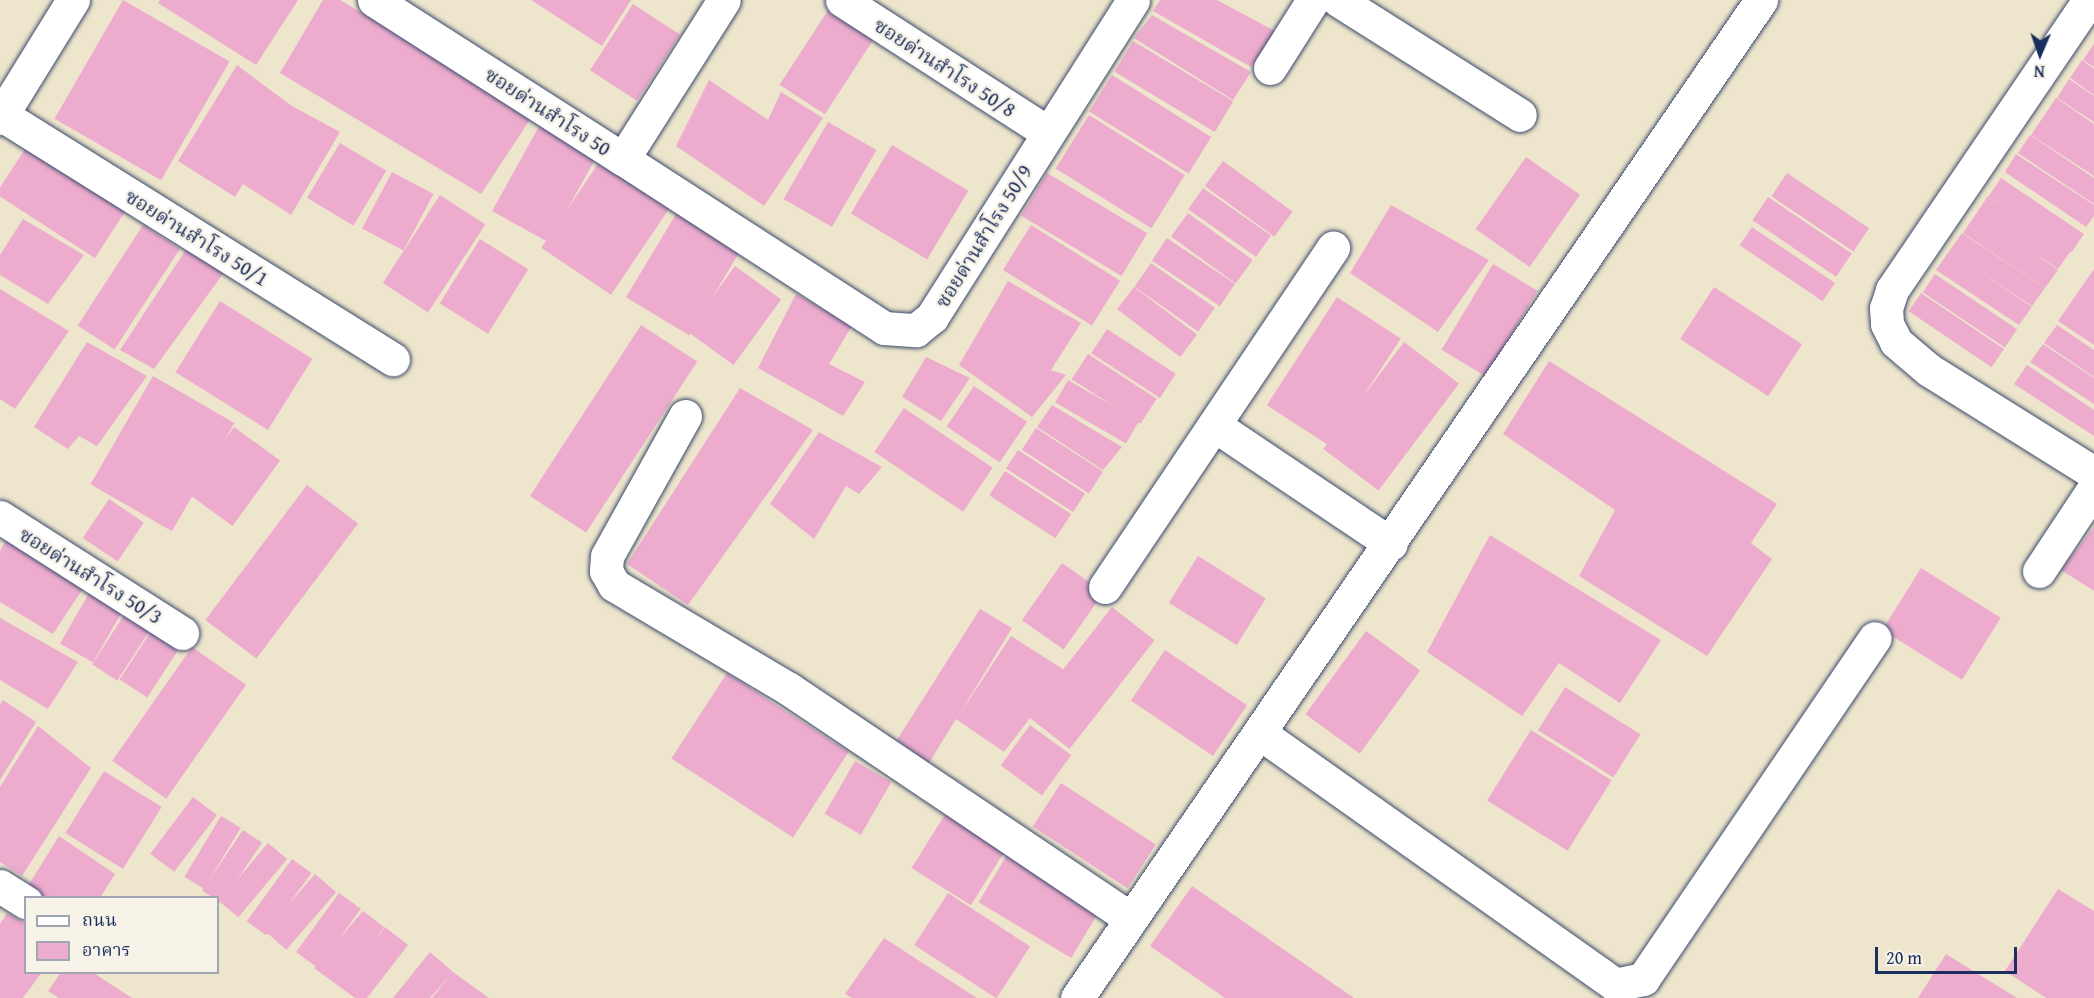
<!DOCTYPE html>
<html>
<head>
<meta charset="utf-8">
<style>
	body { margin:0 }
	#map { position:relative; width:2094px; height:998px; overflow:hidden; background:#eee6cc; font-family:"Gentium Book Plus","Noto Serif Thai",serif }
	div>[style] { position:absolute }
	[style*='--x'] { left:calc(var(--x)*1px); top:calc(var(--y)*1px); width:calc(var(--w)*1px); rotate:calc(var(--a)*1deg) }
	.building>* { inset:0; background:#edacce; transform-origin:0 0 }
	.roads { filter:drop-shadow(0 0 2px #3b4a6e) drop-shadow(0 0 2px #3b4a6e) }
	.minor>* { height:33px; margin:-16.5px; padding:0 16.5px; transform-origin:16.5px; border-radius:16.5px; background:#fff }
	span { translate:-50% -50%; white-space:nowrap; text-align:center; line-height:1.15; -webkit-text-stroke:5px #f7f3e8; paint-order:stroke }
	.street-label { font-size:20px; color:#1b2f5e }
	.legend { position:absolute; left:24px; top:896px; width:195px; height:78px; box-sizing:border-box; background:#f7f3e8; border:2px solid #9fa5b1; margin:0; padding:8px 10px; list-style:none; font-size:18px; color:#1b2f5e }
	.legend li { display:flex; align-items:center; gap:12px; height:30px }
	.legend b { width:30px; border:2px solid #9fa5b1 }
	.north { position:absolute; left:2010px; top:24px; width:60px; height:60px; -webkit-text-stroke:4px #f7f3e8; paint-order:stroke; rotate:182deg; font-size:16px; font-weight:700; line-height:24px; text-align:center; color:#1b2f5e }
	.north::after { content:''; display:block; margin:auto; width:21px; height:27px; background:#1b2f5e; clip-path:polygon(50% 0,100% 100%,50% 72%,0 100%) }
	.scale { position:absolute; left:1875px; top:947px; width:142px; height:27px; box-sizing:border-box; border:3px solid #1b2f5e; border-top:0; padding-left:8px; font-size:18px; line-height:21px; white-space:nowrap; color:#1b2f5e; -webkit-text-stroke:4px #f7f3e8; paint-order:stroke }
</style>
</head>
<body>
<div id="map">
	<div class="building">
		<i style="left:123px;top:0;width:123px;height:137px;rotate:30deg"></i>
		<i style="clip-path:polygon(160px 0,298px 0,256px 65px,158px 3px)"></i>
		<i style="clip-path:polygon(323px 0,340px 0,533px 115px,481px 194px,280px 73px)"></i>
		<i style="clip-path:polygon(531px 0,631px 0,602px 46px)"></i>
		<i style="clip-path:polygon(1160px 0,1217px 0,1275px 31px,1251px 67px,1153px 11px)"></i>
		<i style="left:834px;top:1px;width:54px;height:100px;rotate:33deg"></i>
		<i style="left:633px;top:4px;width:56px;height:79px;rotate:33deg"></i>
		<i style="clip-path:polygon(1152px 15px,1251px 72px,1233px 100px,1134px 38px)"></i>
		<i style="left:1133px;top:41px;width:117px;height:36px;rotate:31deg"></i>
		<i style="clip-path:polygon(2094px 44px,2094px 67px,2083px 60px)"></i>
		<i style="clip-path:polygon(2082px 60px,2094px 69px,2094px 95px,2070px 78px)"></i>
		<i style="clip-path:polygon(237px 65px,292px 106px,340px 132px,291px 215px,243px 184px,235px 197px,178px 161px)"></i>
		<i style="left:1112px;top:75px;width:117px;height:43px;rotate:32deg"></i>
		<i style="clip-path:polygon(2069px 79px,2094px 96px,2094px 122px,2057px 98px)"></i>
		<i style="clip-path:polygon(709px 80px,768px 120px,781px 92px,823px 118px,764px 206px,676px 146px)"></i>
		<i style="clip-path:polygon(2056px 98px,2094px 124px,2094px 176px,2031px 135px)"></i>
		<i style="left:1089px;top:115px;width:113px;height:63px;rotate:32deg"></i>
		<i style="left:542px;top:121px;width:65px;height:103px;rotate:29deg"></i>
		<i style="left:828px;top:122px;width:56px;height:89px;rotate:30deg"></i>
		<i style="clip-path:polygon(2030px 135px,2094px 178px,2094px 204px,2018px 153px)"></i>
		<i style="left:340px;top:143px;width:54px;height:64px;rotate:31deg"></i>
		<i style="left:892px;top:145px;width:89px;height:80px;rotate:31deg"></i>
		<i style="left:27px;top:146px;width:118px;height:57px;rotate:33deg"></i>
		<i style="clip-path:polygon(2016px 154px,2094px 205px,2094px 216px,2086px 227px,2005px 172px)"></i>
		<i style="left:604px;top:155px;width:84px;height:112px;rotate:34deg"></i>
		<i style="left:1526px;top:157px;width:66px;height:88px;rotate:35deg"></i>
		<i style="left:1223px;top:161px;width:86px;height:31px;rotate:36deg"></i>
		<i style="left:392px;top:172px;width:47px;height:64px;rotate:28deg"></i>
		<i style="left:1047px;top:173px;width:117px;height:50px;rotate:31deg"></i>
		<i style="left:1787px;top:173px;width:99px;height:28px;rotate:34deg"></i>
		<i style="left:2001px;top:178px;width:100px;height:22px;rotate:34deg"></i>
		<i style="left:1203px;top:188px;width:83px;height:26px;rotate:35deg"></i>
		<i style="left:440px;top:195px;width:54px;height:105px;rotate:33deg"></i>
		<i style="clip-path:polygon(1988px 196px,2071px 251px,2058px 269px,2031px 251px,2058px 270px,2045px 288px,1963px 233px)"></i>
		<i style="left:1768px;top:197px;width:101px;height:28px;rotate:34deg"></i>
		<i style="clip-path:polygon(1391px 205px,1489px 260px,1438px 332px,1350px 273px)"></i>
		<i style="left:679px;top:209px;width:74px;height:103px;rotate:31deg"></i>
		<i style="left:1188px;top:213px;width:80px;height:29px;rotate:36deg"></i>
		<i style="clip-path:polygon(23px 219px,84px 255px,48px 304px,0 275px,0 255px)"></i>
		<i style="left:143px;top:225px;width:44px;height:120px;rotate:33deg"></i>
		<i style="left:1031px;top:225px;width:105px;height:53px;rotate:32deg"></i>
		<i style="left:1752px;top:227px;width:100px;height:22px;rotate:34deg"></i>
		<i style="clip-path:polygon(1962px 233px,2045px 288px,2032px 306px,1973px 267px,2032px 307px,2019px 325px,1936px 270px)"></i>
		<i style="left:1167px;top:238px;width:82px;height:27px;rotate:34deg"></i>
		<i style="left:480px;top:239px;width:57px;height:76px;rotate:32deg"></i>
		<i style="clip-path:polygon(187px 248px,225px 271px,154px 369px,120px 350px)"></i>
		<i style="left:1151px;top:263px;width:78px;height:29px;rotate:35deg"></i>
		<i style="left:1493px;top:264px;width:52px;height:100px;rotate:31deg"></i>
		<i style="left:735px;top:266px;width:57px;height:81px;rotate:36deg"></i>
		<i style="clip-path:polygon(2094px 269px,2094px 345px,2058px 321px)"></i>
		<i style="left:1935px;top:274px;width:99px;height:22px;rotate:34deg"></i>
		<i style="clip-path:polygon(1008px 281px,1081px 323px,1051px 370px,1066px 375px,1032px 417px,959px 365px)"></i>
		<i style="left:1134px;top:287px;width:79px;height:28px;rotate:37deg"></i>
		<i style="left:1714px;top:287px;width:105px;height:62px;rotate:33deg"></i>
		<i style="clip-path:polygon(0 289px,69px 331px,15px 409px,0 399px)"></i>
		<i style="left:1921px;top:293px;width:100px;height:22px;rotate:34deg"></i>
		<i style="clip-path:polygon(796px 294px,852px 326px,829px 364px,865px 382px,843px 416px,758px 368px)"></i>
		<i style="left:1337px;top:297px;width:76px;height:129px;rotate:33deg"></i>
		<i style="left:220px;top:301px;width:109px;height:84px;rotate:32deg"></i>
		<i style="left:641px;top:325px;width:67px;height:204px;rotate:33deg"></i>
		<i style="clip-path:polygon(2057px 325px,2094px 350px,2094px 377px,2044px 343px)"></i>
		<i style="left:1107px;top:329px;width:82px;height:29px;rotate:33deg"></i>
		<i style="clip-path:polygon(87px 342px,147px 376px,97px 446px,79px 436px,68px 449px,34px 427px)"></i>
		<i style="left:1404px;top:342px;width:69px;height:134px;rotate:37deg"></i>
		<i style="clip-path:polygon(2043px 344px,2094px 378px,2094px 404px,2030px 362px)"></i>
		<i style="left:1088px;top:354px;width:82px;height:30px;rotate:33deg"></i>
		<i style="clip-path:polygon(926px 357px,970px 378px,941px 421px,902px 397px)"></i>
		<i style="clip-path:polygon(1549px 361px,1777px 504px,1751px 543px,1772px 559px,1707px 656px,1579px 576px,1615px 510px,1503px 434px)"></i>
		<i style="clip-path:polygon(2027px 365px,2094px 410px,2094px 436px,2014px 384px)"></i>
		<i style="left:153px;top:376px;width:94px;height:125px;rotate:30deg"></i>
		<i style="left:1068px;top:380px;width:82px;height:26px;rotate:30deg"></i>
		<i style="left:974px;top:386px;width:64px;height:49px;rotate:34deg"></i>
		<i style="clip-path:polygon(740px 388px,813px 430px,688px 605px,627px 564px)"></i>
		<i style="clip-path:polygon(1052px 405px,1122px 447px,1103px 470px,1037px 427px)"></i>
		<i style="left:904px;top:408px;width:107px;height:53px;rotate:34deg"></i>
		<i style="left:234px;top:427px;width:57px;height:81px;rotate:36deg"></i>
		<i style="left:1036px;top:428px;width:80px;height:26px;rotate:33deg"></i>
		<i style="clip-path:polygon(819px 432px,882px 467px,859px 494px,846px 486px,814px 539px,770px 504px)"></i>
		<i style="left:1018px;top:450px;width:80px;height:22px;rotate:33deg"></i>
		<i style="left:1005px;top:471px;width:79px;height:29px;rotate:33deg"></i>
		<i style="left:307px;top:485px;width:64px;height:169px;rotate:37deg"></i>
		<i style="left:109px;top:499px;width:42px;height:47px;rotate:34deg"></i>
		<i style="clip-path:polygon(2094px 527px,2094px 591px,2061px 570px)"></i>
		<i style="clip-path:polygon(1490px 535px,1661px 640px,1620px 703px,1559px 663px,1522px 716px,1427px 652px)"></i>
		<i style="clip-path:polygon(7px 538px,86px 584px,53px 634px,0 602px,0 551px)"></i>
		<i style="left:1198px;top:556px;width:80px;height:55px;rotate:32deg"></i>
		<i style="left:1062px;top:563px;width:51px;height:70px;rotate:35deg"></i>
		<i style="left:1921px;top:568px;width:94px;height:73px;rotate:32deg"></i>
		<i style="left:92px;top:588px;width:38px;height:64px;rotate:30deg"></i>
		<i style="left:1112px;top:607px;width:54px;height:138px;rotate:38deg"></i>
		<i style="left:128px;top:609px;width:30px;height:66px;rotate:33deg"></i>
		<i style="clip-path:polygon(980px 609px,1012px 628px,959px 715px,1011px 636px,1066px 671px,1004px 752px,956px 719px,929px 763px,897px 740px)"></i>
		<i style="clip-path:polygon(0 618px,78px 662px,48px 709px,0 680px)"></i>
		<i style="left:155px;top:625px;width:33px;height:65px;rotate:33deg"></i>
		<i style="left:1366px;top:631px;width:67px;height:103px;rotate:36deg"></i>
		<i style="left:192px;top:647px;width:66px;height:139px;rotate:35deg"></i>
		<i style="left:1165px;top:650px;width:99px;height:61px;rotate:34deg"></i>
		<i style="left:727px;top:673px;width:145px;height:102px;rotate:33deg"></i>
		<i style="left:1565px;top:687px;width:89px;height:51px;rotate:32deg"></i>
		<i style="clip-path:polygon(3px 700px,36px 722px,0 780px,0 705px)"></i>
		<i style="left:1030px;top:725px;width:51px;height:50px;rotate:36deg"></i>
		<i style="clip-path:polygon(38px 726px,91px 768px,22px 876px,0 862px,0 787px)"></i>
		<i style="left:1531px;top:730px;width:95px;height:83px;rotate:32deg"></i>
		<i style="left:855px;top:761px;width:42px;height:61px;rotate:30deg"></i>
		<i style="left:104px;top:771px;width:68px;height:73px;rotate:32deg"></i>
		<i style="left:1061px;top:783px;width:113px;height:52px;rotate:33deg"></i>
		<i style="left:193px;top:797px;width:30px;height:71px;rotate:37deg"></i>
		<i style="left:946px;top:813px;width:70px;height:65px;rotate:32deg"></i>
		<i style="left:221px;top:816px;width:23px;height:71px;rotate:31deg"></i>
		<i style="left:243px;top:830px;width:23px;height:73px;rotate:34deg"></i>
		<i style="clip-path:polygon(59px 836px,115px 874px,100px 898px,46px 898px,28px 886px)"></i>
		<i style="left:268px;top:843px;width:25px;height:76px;rotate:40deg"></i>
		<i style="left:1010px;top:850px;width:108px;height:61px;rotate:31deg"></i>
		<i style="left:292px;top:859px;width:24px;height:77px;rotate:36deg"></i>
		<i style="left:315px;top:874px;width:28px;height:76px;rotate:41deg"></i>
		<i style="clip-path:polygon(1192px 886px,1354px 998px,1225px 998px,1150px 946px)"></i>
		<i style="clip-path:polygon(2058px 889px,2094px 911px,2094px 998px,2046px 998px,2005px 971px)"></i>
		<i style="left:339px;top:893px;width:27px;height:73px;rotate:36deg"></i>
		<i style="left:948px;top:893px;width:98px;height:62px;rotate:33deg"></i>
		<i style="clip-path:polygon(363px 911px,384px 927px,373px 943px,385px 927px,408px 945px,367px 998px,355px 998px,314px 968px)"></i>
		<i style="clip-path:polygon(7px 913px,26px 924px,26px 972px,42px 972px,23px 998px,0 998px,0 924px)"></i>
		<i style="clip-path:polygon(884px 938px,977px 998px,852px 998px,845px 994px)"></i>
		<i style="clip-path:polygon(430px 952px,453px 972px,489px 998px,432px 998px,451px 974px,430px 998px,393px 998px)"></i>
		<i style="clip-path:polygon(1946px 954px,2017px 998px,1918px 998px)"></i>
		<i style="clip-path:polygon(61px 972px,92px 972px,132px 998px,59px 998px,48px 991px)"></i>
	</div>
	<div class="roads">
		<div class="minor">
			<i style="--x:374;--y:0;--w:295;--a:32.6"></i>
			<i style="--x:623;--y:159;--w:188;--a:-57.6"></i>
			<i style="--x:842;--y:0;--w:245;--a:32.8"></i>
			<i style="--x:1338;--y:0;--w:215;--a:32.3"></i>
			<i style="--x:2089;--y:0;--w:351;--a:124.2"></i>
			<i style="--x:1892;--y:290;--w:19;--a:108"></i>
			<i style="--x:1886;--y:308;--w:16;--a:86"></i>
			<i style="--x:1887;--y:324;--w:20;--a:63"></i>
			<i style="--x:1896;--y:342;--w:43;--a:40.3"></i>
			<i style="--x:1929;--y:370;--w:195;--a:32"></i>
			<i style="--x:1270;--y:68;--w:80;--a:-57.7"></i>
			<i style="--x:2;--y:115;--w:461;--a:32"></i>
			<i style="--x:0;--y:118;--w:139;--a:-58.3"></i>
			<i style="--x:623;--y:159;--w:311;--a:32.9"></i>
			<i style="--x:884;--y:328;--w:32;--a:4"></i>
			<i style="--x:916;--y:330;--w:21;--a:-39"></i>
			<i style="--x:932;--y:317;--w:375;--a:-57.6"></i>
			<i style="--x:685;--y:416;--w:160;--a:119.1"></i>
			<i style="--x:607;--y:556;--w:15;--a:94"></i>
			<i style="--x:606;--y:571;--w:16;--a:60"></i>
			<i style="--x:614;--y:585;--w:204;--a:30.7"></i>
			<i style="--x:789;--y:689;--w:412;--a:33.9"></i>
			<i style="--x:1214;--y:425;--w:213;--a:33.9"></i>
			<i style="--x:0;--y:517;--w:216;--a:32.5"></i>
			<i style="--x:2039;--y:571;--w:100;--a:-56.5"></i>
			<i style="--x:1105;--y:587;--w:409;--a:-56.1"></i>
			<i style="--x:1261;--y:734;--w:434;--a:35.3"></i>
			<i style="--x:1615;--y:985;--w:29;--a:-12"></i>
			<i style="--x:1643;--y:979;--w:412;--a:-55.8"></i>
			<i style="--x:0;--y:886;--w:31;--a:32"></i>
			<i style="--x:1077;--y:998;--w:1210;--a:-55.57"></i>
		</div>
	</div>
	<div class="street-label">
		<span style="left:945px;top:67px;rotate:33deg">ซอยด่านสำโรง 50/8</span>
		<span style="left:548px;top:111px;rotate:33deg">ซอยด่านสำโรง 50</span>
		<span style="left:983px;top:236px;rotate:-58deg">ซอยด่านสำโรง 50/9</span>
		<span style="left:197px;top:237px;rotate:32deg">ซอยด่านสำโรง 50/1</span>
		<span style="left:91px;top:575px;rotate:32deg">ซอยด่านสำโรง 50/3</span>
	</div>
	<ul class="legend">
	<li><b style="height:8px;background:#fff"></b>ถนน</li>
	<li><b style="height:16px;background:#edacce"></b>อาคาร</li>
	</ul>
	<div class="north">N</div>
	<div class="scale">20 m</div>
</div>
</body>
</html>
